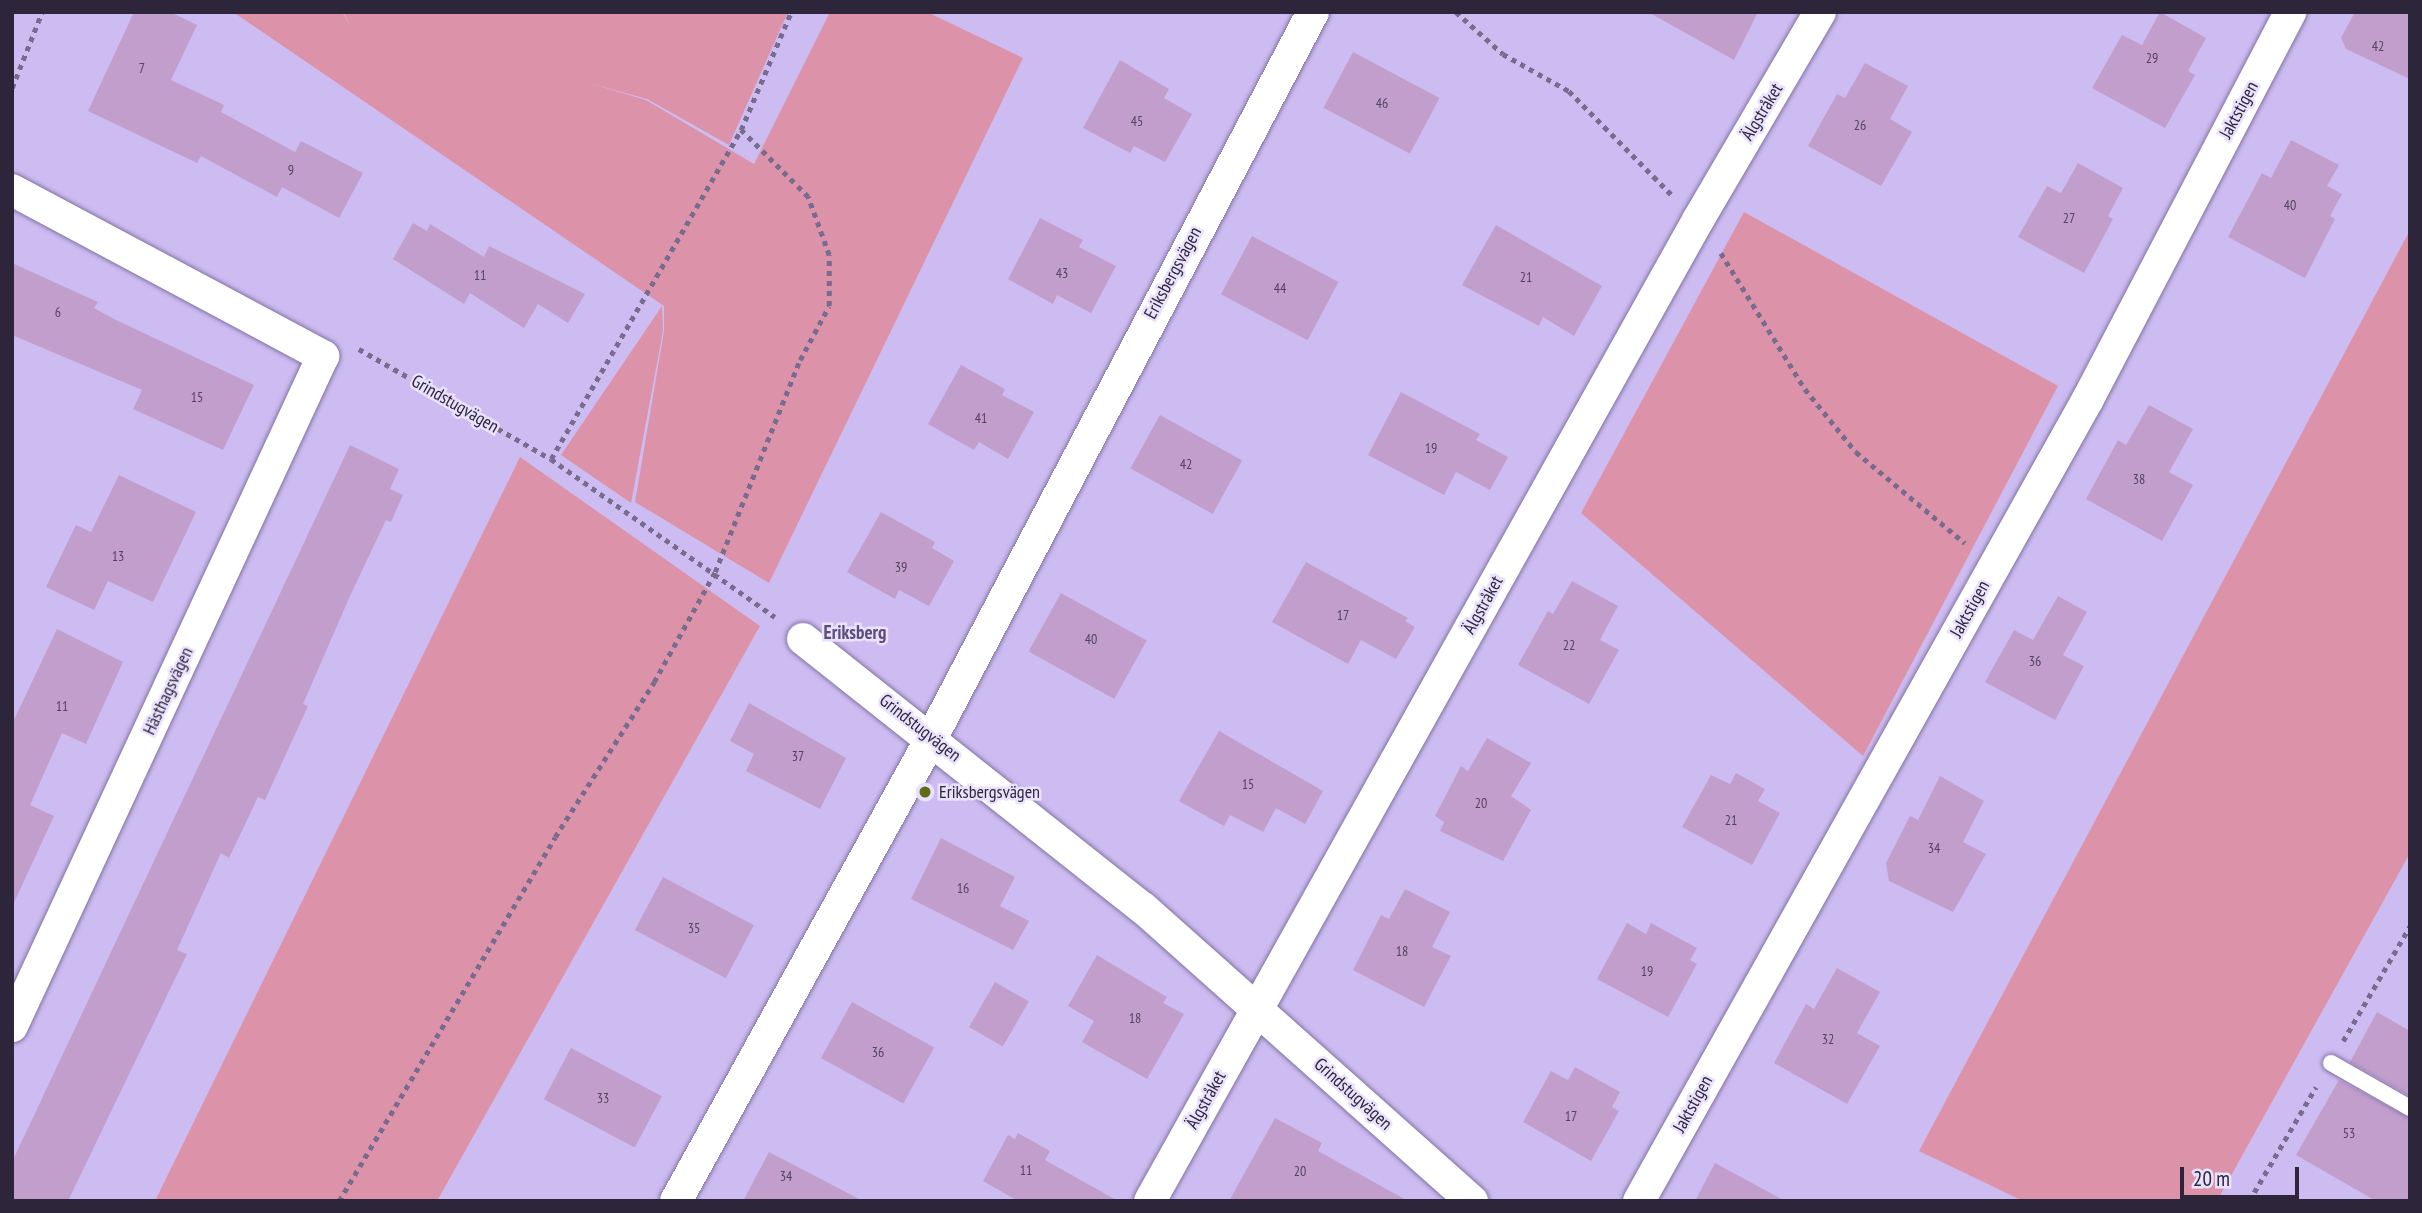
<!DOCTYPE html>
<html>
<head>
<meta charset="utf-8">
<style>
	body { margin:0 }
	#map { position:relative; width:2422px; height:1213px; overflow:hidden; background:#cdbcf1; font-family:"PT Sans Narrow",sans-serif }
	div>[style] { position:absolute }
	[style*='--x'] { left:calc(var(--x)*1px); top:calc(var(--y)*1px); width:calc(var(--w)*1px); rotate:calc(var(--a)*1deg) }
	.green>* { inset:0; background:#dc93aa }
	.building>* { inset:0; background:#c29ecc; transform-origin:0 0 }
	.path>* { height:4.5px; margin-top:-2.25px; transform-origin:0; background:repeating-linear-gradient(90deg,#776b8e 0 5px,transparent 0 10px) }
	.roads { filter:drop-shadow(0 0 2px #8272a3) drop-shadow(0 0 2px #8272a3) }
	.service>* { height:16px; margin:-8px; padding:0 8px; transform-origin:8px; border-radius:8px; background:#fff }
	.minor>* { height:32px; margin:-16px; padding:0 16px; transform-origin:16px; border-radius:16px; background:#fff }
	.dots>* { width:19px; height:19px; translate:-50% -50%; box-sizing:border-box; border:4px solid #eae2fd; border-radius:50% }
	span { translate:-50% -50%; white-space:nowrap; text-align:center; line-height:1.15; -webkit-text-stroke:5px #eae2fd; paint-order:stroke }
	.number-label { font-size:14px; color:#52445e }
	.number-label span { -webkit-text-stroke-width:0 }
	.street-label { font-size:18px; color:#2d263a }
	.poi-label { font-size:18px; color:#2d263a }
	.left { translate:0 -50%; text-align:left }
	.neighbourhood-label { font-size:19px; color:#5d4d7b; font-weight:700 }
	.frame { position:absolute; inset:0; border:14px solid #2d263a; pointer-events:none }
	.scale { position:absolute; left:2180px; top:1167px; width:119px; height:32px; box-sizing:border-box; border:4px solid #2d263a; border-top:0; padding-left:9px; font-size:21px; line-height:24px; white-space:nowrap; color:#2d263a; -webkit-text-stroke:5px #eae2fd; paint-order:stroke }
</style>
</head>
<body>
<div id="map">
	<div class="green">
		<i style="clip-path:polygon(233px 12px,342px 12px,352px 28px,343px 12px,788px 12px,729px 145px,647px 99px,589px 83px,646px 100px,754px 164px,830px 12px,927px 12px,1023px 58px,769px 583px,635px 502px,664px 331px,664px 306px)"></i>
		<i style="clip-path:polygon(1744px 212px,2058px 386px,1863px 756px,1581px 513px)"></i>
		<i style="clip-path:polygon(2410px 230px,2410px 853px,2217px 1201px,2023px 1201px,1919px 1151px)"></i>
		<i style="clip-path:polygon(662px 306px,663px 331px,631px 503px,561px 455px)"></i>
		<i style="clip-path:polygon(520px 457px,760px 626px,437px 1201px,155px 1201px)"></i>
	</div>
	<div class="building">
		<i style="clip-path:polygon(134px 12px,170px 12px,197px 25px,171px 80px,224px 105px,221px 112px,295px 152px,301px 141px,363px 173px,339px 218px,282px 187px,277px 197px,201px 156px,197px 163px,88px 111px)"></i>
		<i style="clip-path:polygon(1648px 12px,1758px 12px,1734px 60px)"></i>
		<i style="clip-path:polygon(2160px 12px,2206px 38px,2188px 71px,2195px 75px,2165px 128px,2092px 88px,2122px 35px,2142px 45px)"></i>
		<i style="clip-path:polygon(2355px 12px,2410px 12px,2410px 79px,2346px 49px,2341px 38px)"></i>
		<i style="left:1353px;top:52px;width:98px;height:63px;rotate:28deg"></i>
		<i style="clip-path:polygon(1120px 60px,1169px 89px,1164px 98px,1192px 114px,1165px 162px,1134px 146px,1130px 153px,1083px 128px)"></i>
		<i style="clip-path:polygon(1865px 63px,1908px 86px,1890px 119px,1912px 132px,1881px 186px,1808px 146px,1837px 94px,1845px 98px)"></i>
		<i style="clip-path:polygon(2291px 140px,2339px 165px,2327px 186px,2342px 194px,2330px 216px,2335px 219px,2305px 278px,2228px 237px,2262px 173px,2271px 178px)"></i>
		<i style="clip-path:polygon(2078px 163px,2123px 188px,2108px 216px,2113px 219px,2084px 273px,2018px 237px,2047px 186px,2061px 193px)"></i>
		<i style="clip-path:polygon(1040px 218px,1083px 240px,1079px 247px,1116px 266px,1091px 313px,1057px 295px,1053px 304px,1008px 279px)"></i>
		<i style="clip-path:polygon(413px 223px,427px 231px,430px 224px,484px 257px,489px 246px,585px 294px,568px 323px,538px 304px,524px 328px,470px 293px,464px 304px,393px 259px)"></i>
		<i style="clip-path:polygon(1496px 225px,1602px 286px,1574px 336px,1543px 317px,1539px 326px,1462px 285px)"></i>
		<i style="left:1252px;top:236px;width:98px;height:66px;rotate:28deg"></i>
		<i style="clip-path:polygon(12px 263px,98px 302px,94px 308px,114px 319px,254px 385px,223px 450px,133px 409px,142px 390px,12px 335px)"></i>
		<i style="clip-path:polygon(961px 365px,1005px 389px,1002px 395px,1034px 412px,1008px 459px,979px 442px,974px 450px,928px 424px)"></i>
		<i style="clip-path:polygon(1401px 392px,1480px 434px,1476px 440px,1508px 457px,1490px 490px,1456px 472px,1444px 495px,1368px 455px)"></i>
		<i style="clip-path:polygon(2149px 405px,2193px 429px,2169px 472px,2193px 485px,2162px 541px,2086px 499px,2118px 440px,2126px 445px)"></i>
		<i style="left:1160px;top:415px;width:94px;height:61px;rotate:29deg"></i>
		<i style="clip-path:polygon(350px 445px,399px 469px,390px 489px,403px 495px,391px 522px,386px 520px,350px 596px,303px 704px,308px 706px,265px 800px,258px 797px,229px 858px,221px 853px,177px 950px,187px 954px,68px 1201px,12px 1201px,12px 1162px)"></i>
		<i style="clip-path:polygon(119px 475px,196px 512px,153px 602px,108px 581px,94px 610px,46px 587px,76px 525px,91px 532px)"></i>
		<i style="clip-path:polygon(881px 512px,935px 542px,932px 548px,954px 561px,929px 606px,899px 590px,895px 599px,847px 572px)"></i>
		<i style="clip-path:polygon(1306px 562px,1408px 618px,1405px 621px,1415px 627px,1396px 659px,1361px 640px,1348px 664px,1272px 622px)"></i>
		<i style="clip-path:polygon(1572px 581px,1618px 606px,1600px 640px,1619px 650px,1589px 704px,1518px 665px,1548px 611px,1553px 614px)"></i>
		<i style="left:1061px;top:593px;width:98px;height:67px;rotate:29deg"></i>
		<i style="clip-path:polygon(2058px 596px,2087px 612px,2063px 655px,2084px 666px,2055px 720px,1985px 682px,2014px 630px,2033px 640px)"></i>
		<i style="clip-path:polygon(57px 629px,123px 662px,86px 744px,62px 733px,30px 805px,54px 816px,12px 907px,12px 724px)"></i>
		<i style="clip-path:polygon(749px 703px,846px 758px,820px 809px,746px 771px,754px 754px,730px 741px)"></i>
		<i style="clip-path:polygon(1219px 731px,1323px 791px,1305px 824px,1276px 808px,1263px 832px,1230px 815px,1224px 826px,1179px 801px)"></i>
		<i style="clip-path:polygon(1487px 738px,1531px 763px,1511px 796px,1531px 810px,1503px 861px,1440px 831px,1444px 822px,1435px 816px,1461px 766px,1468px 771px)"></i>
		<i style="clip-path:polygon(1736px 773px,1765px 789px,1758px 801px,1780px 813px,1752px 865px,1682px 827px,1711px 775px,1730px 784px)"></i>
		<i style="clip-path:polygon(1940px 776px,1984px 801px,1963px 842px,1986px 854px,1953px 912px,1889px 881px,1886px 863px,1910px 816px,1918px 820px)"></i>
		<i style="clip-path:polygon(941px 838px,1015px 877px,1000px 906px,1029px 921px,1013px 950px,911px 899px)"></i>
		<i style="left:663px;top:877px;width:103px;height:60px;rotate:28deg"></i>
		<i style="clip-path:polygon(1405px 889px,1450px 912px,1432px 947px,1451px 956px,1424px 1007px,1353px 970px,1381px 915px,1389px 919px)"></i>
		<i style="clip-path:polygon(1627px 923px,1646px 934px,1651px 923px,1697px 948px,1690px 960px,1697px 964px,1668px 1017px,1597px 979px)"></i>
		<i style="clip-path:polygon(1097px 955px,1167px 997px,1163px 1003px,1184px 1014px,1147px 1079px,1082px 1042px,1094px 1021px,1068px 1006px)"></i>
		<i style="clip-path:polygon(1837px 968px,1880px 992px,1857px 1033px,1880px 1046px,1847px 1104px,1774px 1063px,1806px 1004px,1814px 1009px)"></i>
		<i style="left:995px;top:982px;width:39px;height:52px;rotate:30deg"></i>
		<i style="left:852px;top:1002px;width:94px;height:64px;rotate:29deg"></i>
		<i style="clip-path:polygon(2377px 1012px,2410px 1031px,2410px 1096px,2350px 1062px)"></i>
		<i style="left:571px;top:1048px;width:103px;height:58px;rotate:28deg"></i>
		<i style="clip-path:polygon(1575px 1067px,1620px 1092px,1612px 1107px,1619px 1111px,1591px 1161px,1523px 1122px,1551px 1071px,1568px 1080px)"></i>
		<i style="clip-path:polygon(2339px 1080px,2410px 1118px,2410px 1201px,2376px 1201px,2296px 1155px)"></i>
		<i style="clip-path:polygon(1275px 1118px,1322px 1143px,1318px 1151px,1408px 1201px,1229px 1201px)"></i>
		<i style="clip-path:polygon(1018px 1133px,1050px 1151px,1045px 1160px,1118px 1201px,1018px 1201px,983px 1181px,1008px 1135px,1015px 1139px)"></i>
		<i style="clip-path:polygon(769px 1152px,863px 1201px,743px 1201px)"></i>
		<i style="clip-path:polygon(1715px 1163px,1785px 1201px,1695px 1201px)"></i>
	</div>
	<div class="path">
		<i style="--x:1456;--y:12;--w:63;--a:41.8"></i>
		<i style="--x:1503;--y:54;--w:76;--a:29.3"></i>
		<i style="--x:1569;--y:91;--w:148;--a:45.3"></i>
		<i style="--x:12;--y:88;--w:82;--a:-68.5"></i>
		<i style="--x:1721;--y:253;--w:160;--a:58.3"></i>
		<i style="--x:1805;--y:389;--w:81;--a:51"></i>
		<i style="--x:1856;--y:452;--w:142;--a:39.9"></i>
		<i style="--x:359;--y:349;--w:221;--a:29.8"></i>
		<i style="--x:551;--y:459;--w:274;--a:35.2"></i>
		<i style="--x:551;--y:459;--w:380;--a:-60"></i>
		<i style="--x:2343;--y:1041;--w:133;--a:-59.8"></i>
		<i style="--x:339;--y:1201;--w:423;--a:-59.3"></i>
		<i style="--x:555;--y:837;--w:184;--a:-57.4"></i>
		<i style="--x:654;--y:682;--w:126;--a:-61"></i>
		<i style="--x:715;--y:572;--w:228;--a:-68.2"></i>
		<i style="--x:800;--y:360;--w:61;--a:-61.8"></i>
		<i style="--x:829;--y:306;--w:51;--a:-90"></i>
		<i style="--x:829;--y:255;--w:62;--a:-109.9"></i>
		<i style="--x:808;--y:197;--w:95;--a:-135"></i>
		<i style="--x:741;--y:130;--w:128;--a:-67"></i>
		<i style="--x:2249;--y:1201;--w:132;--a:-59.6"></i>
	</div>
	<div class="roads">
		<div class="service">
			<i style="--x:2331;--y:1063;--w:91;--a:29.7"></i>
		</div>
		<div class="minor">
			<i style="--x:12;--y:190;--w:353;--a:28.1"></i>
			<i style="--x:323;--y:356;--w:739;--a:114.9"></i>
			<i style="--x:803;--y:639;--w:434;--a:38.4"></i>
			<i style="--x:1143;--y:908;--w:441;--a:41.7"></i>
			<i style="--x:676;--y:1201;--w:530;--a:-61.11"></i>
			<i style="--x:932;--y:737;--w:819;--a:-62.28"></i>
			<i style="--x:1150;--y:1201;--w:1124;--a:-60.81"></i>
			<i style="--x:1698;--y:220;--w:241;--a:-59.6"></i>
			<i style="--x:1639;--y:1201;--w:919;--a:-60.76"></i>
			<i style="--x:2088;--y:399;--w:437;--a:-62.4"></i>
		</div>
	</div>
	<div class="dots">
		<i style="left:925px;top:792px;background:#5e6c17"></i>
	</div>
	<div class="number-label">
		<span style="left:2378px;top:46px">42</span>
		<span style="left:2152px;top:58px">29</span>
		<span style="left:142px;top:68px">7</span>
		<span style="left:1382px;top:103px">46</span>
		<span style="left:1137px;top:121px">45</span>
		<span style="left:1860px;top:125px">26</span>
		<span style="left:291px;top:170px">9</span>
		<span style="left:2290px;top:205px">40</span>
		<span style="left:2069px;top:218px">27</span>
		<span style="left:1062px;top:273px">43</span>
		<span style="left:480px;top:275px">11</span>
		<span style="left:1526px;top:277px">21</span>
		<span style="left:1280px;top:288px">44</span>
		<span style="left:58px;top:312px">6</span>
		<span style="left:197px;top:397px">15</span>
		<span style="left:981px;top:418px">41</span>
		<span style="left:1431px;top:448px">19</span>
		<span style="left:1186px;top:464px">42</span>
		<span style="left:2139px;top:479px">38</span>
		<span style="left:118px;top:556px">13</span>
		<span style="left:901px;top:567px">39</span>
		<span style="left:1343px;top:615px">17</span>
		<span style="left:1091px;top:639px">40</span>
		<span style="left:1569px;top:645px">22</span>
		<span style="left:2035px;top:661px">36</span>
		<span style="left:62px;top:706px">11</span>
		<span style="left:798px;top:756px">37</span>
		<span style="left:1248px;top:784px">15</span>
		<span style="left:1481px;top:803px">20</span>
		<span style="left:1731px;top:820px">21</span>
		<span style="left:1934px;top:848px">34</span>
		<span style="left:963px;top:888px">16</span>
		<span style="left:694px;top:928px">35</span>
		<span style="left:1402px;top:951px">18</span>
		<span style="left:1647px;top:971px">19</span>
		<span style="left:1135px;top:1018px">18</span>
		<span style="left:1828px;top:1039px">32</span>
		<span style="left:878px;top:1052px">36</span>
		<span style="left:603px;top:1098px">33</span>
		<span style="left:1571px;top:1116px">17</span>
		<span style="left:2349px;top:1133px">53</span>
		<span style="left:1026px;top:1170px">11</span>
		<span style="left:1300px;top:1171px">20</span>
		<span style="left:786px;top:1176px">34</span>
	</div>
	<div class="street-label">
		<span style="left:2239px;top:110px;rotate:-62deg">Jaktstigen</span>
		<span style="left:1762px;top:112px;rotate:-59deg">Älgstråket</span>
		<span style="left:1173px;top:273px;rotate:-62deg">Eriksbergsvägen</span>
		<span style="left:455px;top:404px;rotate:30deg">Grindstugvägen</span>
		<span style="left:1483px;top:605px;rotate:-61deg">Älgstråket</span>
		<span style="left:1970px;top:609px;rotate:-61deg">Jaktstigen</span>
		<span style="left:168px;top:691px;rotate:-65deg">Hästhagsvägen</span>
		<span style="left:920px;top:728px;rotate:38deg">Grindstugvägen</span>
		<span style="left:1353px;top:1094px;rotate:42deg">Grindstugvägen</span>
		<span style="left:1206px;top:1100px;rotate:-61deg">Älgstråket</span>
		<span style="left:1693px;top:1104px;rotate:-61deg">Jaktstigen</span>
	</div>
	<div class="poi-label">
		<span class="left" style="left:939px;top:792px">Eriksbergsvägen</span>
	</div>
	<div class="neighbourhood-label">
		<span style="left:855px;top:633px">Eriksberg</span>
	</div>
	<div class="frame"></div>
	<div class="scale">20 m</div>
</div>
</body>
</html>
